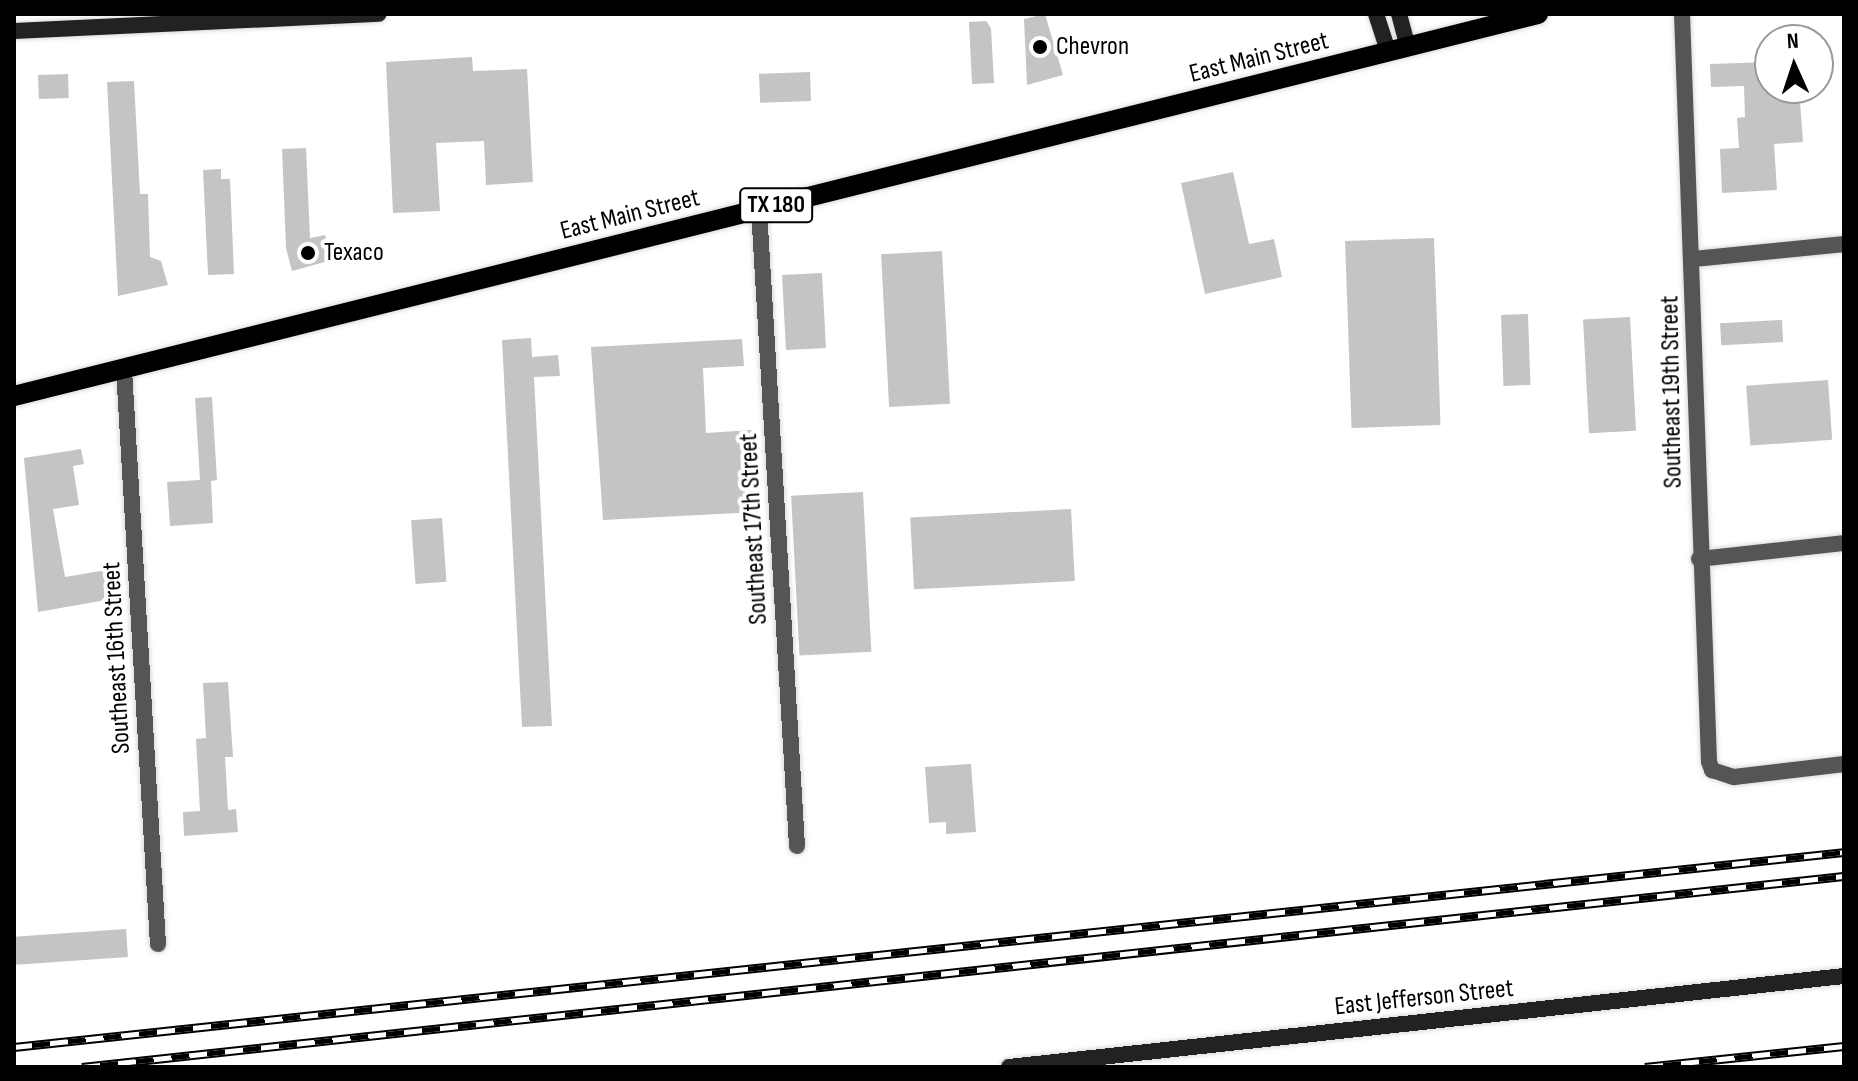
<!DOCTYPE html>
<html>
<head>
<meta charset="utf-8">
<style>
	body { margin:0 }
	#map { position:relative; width:1858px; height:1081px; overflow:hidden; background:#fff; font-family:"Sofia Sans Condensed",sans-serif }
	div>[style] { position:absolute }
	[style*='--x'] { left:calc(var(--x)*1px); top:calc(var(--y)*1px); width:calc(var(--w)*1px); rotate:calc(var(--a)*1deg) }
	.building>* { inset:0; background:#c4c4c4; transform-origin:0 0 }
	.roads { filter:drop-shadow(0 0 2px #dbdbdb) drop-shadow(0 0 2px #dbdbdb) }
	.street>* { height:16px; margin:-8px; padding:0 8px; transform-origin:8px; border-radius:8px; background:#555 }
	.secondary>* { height:16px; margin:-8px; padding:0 8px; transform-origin:8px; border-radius:8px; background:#222 }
	.primary>* { height:20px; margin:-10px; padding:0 10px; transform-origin:10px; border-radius:10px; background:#000 }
	.rail>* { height:9px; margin-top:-4.5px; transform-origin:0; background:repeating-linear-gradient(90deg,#fff 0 18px,#000 0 36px); box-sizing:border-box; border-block:2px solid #000 }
	.dots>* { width:22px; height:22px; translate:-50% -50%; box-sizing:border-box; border:4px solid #fff; border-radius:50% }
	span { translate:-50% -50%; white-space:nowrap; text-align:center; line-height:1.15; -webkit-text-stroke:8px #fff; paint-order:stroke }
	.shield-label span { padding:2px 6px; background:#fff; border:2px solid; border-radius:6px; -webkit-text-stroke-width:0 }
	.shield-label { font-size:24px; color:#000; font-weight:700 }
	.poi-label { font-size:26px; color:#000 }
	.left { translate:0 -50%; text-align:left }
	.street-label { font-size:26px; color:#000 }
	.frame { position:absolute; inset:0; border:16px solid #000; pointer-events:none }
	.north { position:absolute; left:1754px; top:24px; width:80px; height:80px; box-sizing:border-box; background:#fff; border:2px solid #999; border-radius:50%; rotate:357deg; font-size:22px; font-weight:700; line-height:32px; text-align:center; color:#000 }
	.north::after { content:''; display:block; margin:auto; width:28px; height:36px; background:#000; clip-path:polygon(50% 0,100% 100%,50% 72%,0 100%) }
</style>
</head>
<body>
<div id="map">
	<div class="building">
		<i style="clip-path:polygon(1045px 14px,1063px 75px,1027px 85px,1024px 19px)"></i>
		<i style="clip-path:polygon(986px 21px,991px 28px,994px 83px,972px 84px,969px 22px)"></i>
		<i style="clip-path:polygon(472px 57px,473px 71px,527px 69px,533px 182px,486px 185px,484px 141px,436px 143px,440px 211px,393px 213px,386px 62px)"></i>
		<i style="clip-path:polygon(1770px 62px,1770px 88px,1799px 88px,1803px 142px,1774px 144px,1777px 190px,1722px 193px,1720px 149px,1739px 148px,1737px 118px,1745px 117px,1744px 86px,1711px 87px,1710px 64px)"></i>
		<i style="left:810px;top:72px;width:29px;height:51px;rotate:88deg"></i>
		<i style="left:68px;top:74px;width:24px;height:30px;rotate:88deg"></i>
		<i style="clip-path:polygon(134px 81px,140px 194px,148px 194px,150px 257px,161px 261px,168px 285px,118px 296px,107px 82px)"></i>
		<i style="clip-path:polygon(306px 148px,310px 238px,325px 235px,332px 260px,292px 271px,286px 248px,282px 149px)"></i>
		<i style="clip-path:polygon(221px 169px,221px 179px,230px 179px,234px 274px,208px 275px,203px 170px)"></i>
		<i style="clip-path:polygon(1233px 172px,1249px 244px,1274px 239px,1282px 277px,1205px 294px,1181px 183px)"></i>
		<i style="left:1434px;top:238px;width:187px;height:89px;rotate:88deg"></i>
		<i style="left:942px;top:251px;width:153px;height:61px;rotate:87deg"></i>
		<i style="left:822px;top:273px;width:75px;height:40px;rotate:87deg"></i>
		<i style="left:1528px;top:314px;width:71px;height:27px;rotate:88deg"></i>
		<i style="left:1630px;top:317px;width:114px;height:47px;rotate:87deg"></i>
		<i style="left:1782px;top:320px;width:22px;height:62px;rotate:87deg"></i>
		<i style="clip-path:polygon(531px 338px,532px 357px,558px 355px,560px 376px,534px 377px,552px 726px,522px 727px,502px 340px)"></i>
		<i style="clip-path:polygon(742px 339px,744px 366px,703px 368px,706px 433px,752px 430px,757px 512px,603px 520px,591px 347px)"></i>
		<i style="left:1828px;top:380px;width:60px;height:82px;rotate:86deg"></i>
		<i style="clip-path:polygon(212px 397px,217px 480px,211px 481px,213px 523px,170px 526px,167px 482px,200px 480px,195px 398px)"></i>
		<i style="clip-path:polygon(81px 449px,84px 464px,73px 466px,79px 505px,53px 509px,65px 577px,118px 568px,123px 597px,38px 612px,24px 458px)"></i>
		<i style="left:863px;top:492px;width:160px;height:72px;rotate:87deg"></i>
		<i style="left:1071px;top:509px;width:72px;height:161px;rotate:87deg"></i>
		<i style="left:442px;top:518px;width:64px;height:31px;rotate:86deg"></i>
		<i style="clip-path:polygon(228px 682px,233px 757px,225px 757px,228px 810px,236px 809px,238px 832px,184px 836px,183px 812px,200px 811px,196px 739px,206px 738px,203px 683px)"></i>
		<i style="clip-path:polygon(971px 764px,976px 832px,946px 834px,946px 822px,929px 823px,925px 767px)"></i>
		<i style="left:126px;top:929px;width:28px;height:112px;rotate:86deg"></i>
	</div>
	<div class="roads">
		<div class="street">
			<i style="--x:1682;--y:14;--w:748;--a:87.93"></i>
			<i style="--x:1709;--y:762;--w:9;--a:69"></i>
			<i style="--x:1712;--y:770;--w:23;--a:18"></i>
			<i style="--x:1734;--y:777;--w:111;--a:-6.7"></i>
			<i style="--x:759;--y:210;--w:637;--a:86.58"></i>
			<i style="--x:1694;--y:259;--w:151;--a:-5.7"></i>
			<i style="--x:124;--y:369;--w:576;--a:86.62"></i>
			<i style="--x:1699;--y:559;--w:146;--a:-6.3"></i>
		</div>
		<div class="secondary">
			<i style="--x:1376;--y:14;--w:40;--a:72"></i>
			<i style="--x:1399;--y:14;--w:34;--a:75"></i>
			<i style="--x:14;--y:31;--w:365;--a:-2.7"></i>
			<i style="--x:1009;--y:1067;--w:840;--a:-6.22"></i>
		</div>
		<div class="primary">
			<i style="--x:14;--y:396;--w:1571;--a:-14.07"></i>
		</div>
	</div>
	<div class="rail">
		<i style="--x:14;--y:1047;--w:1840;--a:-6.08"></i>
		<i style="--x:82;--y:1067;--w:1772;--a:-6.19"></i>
		<i style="--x:1645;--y:1067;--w:200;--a:-6"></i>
	</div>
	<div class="dots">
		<i style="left:1040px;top:47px;background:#000"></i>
		<i style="left:308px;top:253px;background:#000"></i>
	</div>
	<div class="shield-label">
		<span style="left:776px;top:205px">TX 180</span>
	</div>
	<div class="poi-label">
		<span class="left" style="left:1056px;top:47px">Chevron</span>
		<span class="left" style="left:324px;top:253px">Texaco</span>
	</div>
	<div class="street-label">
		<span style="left:1259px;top:58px;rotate:-14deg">East Main Street</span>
		<span style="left:630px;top:215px;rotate:-14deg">East Main Street</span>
		<span style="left:1672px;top:392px;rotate:-91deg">Southeast 19th Street</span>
		<span style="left:754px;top:529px;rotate:-93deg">Southeast 17th Street</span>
		<span style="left:117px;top:658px;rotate:-93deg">Southeast 16th Street</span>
		<span style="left:1424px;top:998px;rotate:-6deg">East Jefferson Street</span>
	</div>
	<div class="frame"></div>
	<div class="north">N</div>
</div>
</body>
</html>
